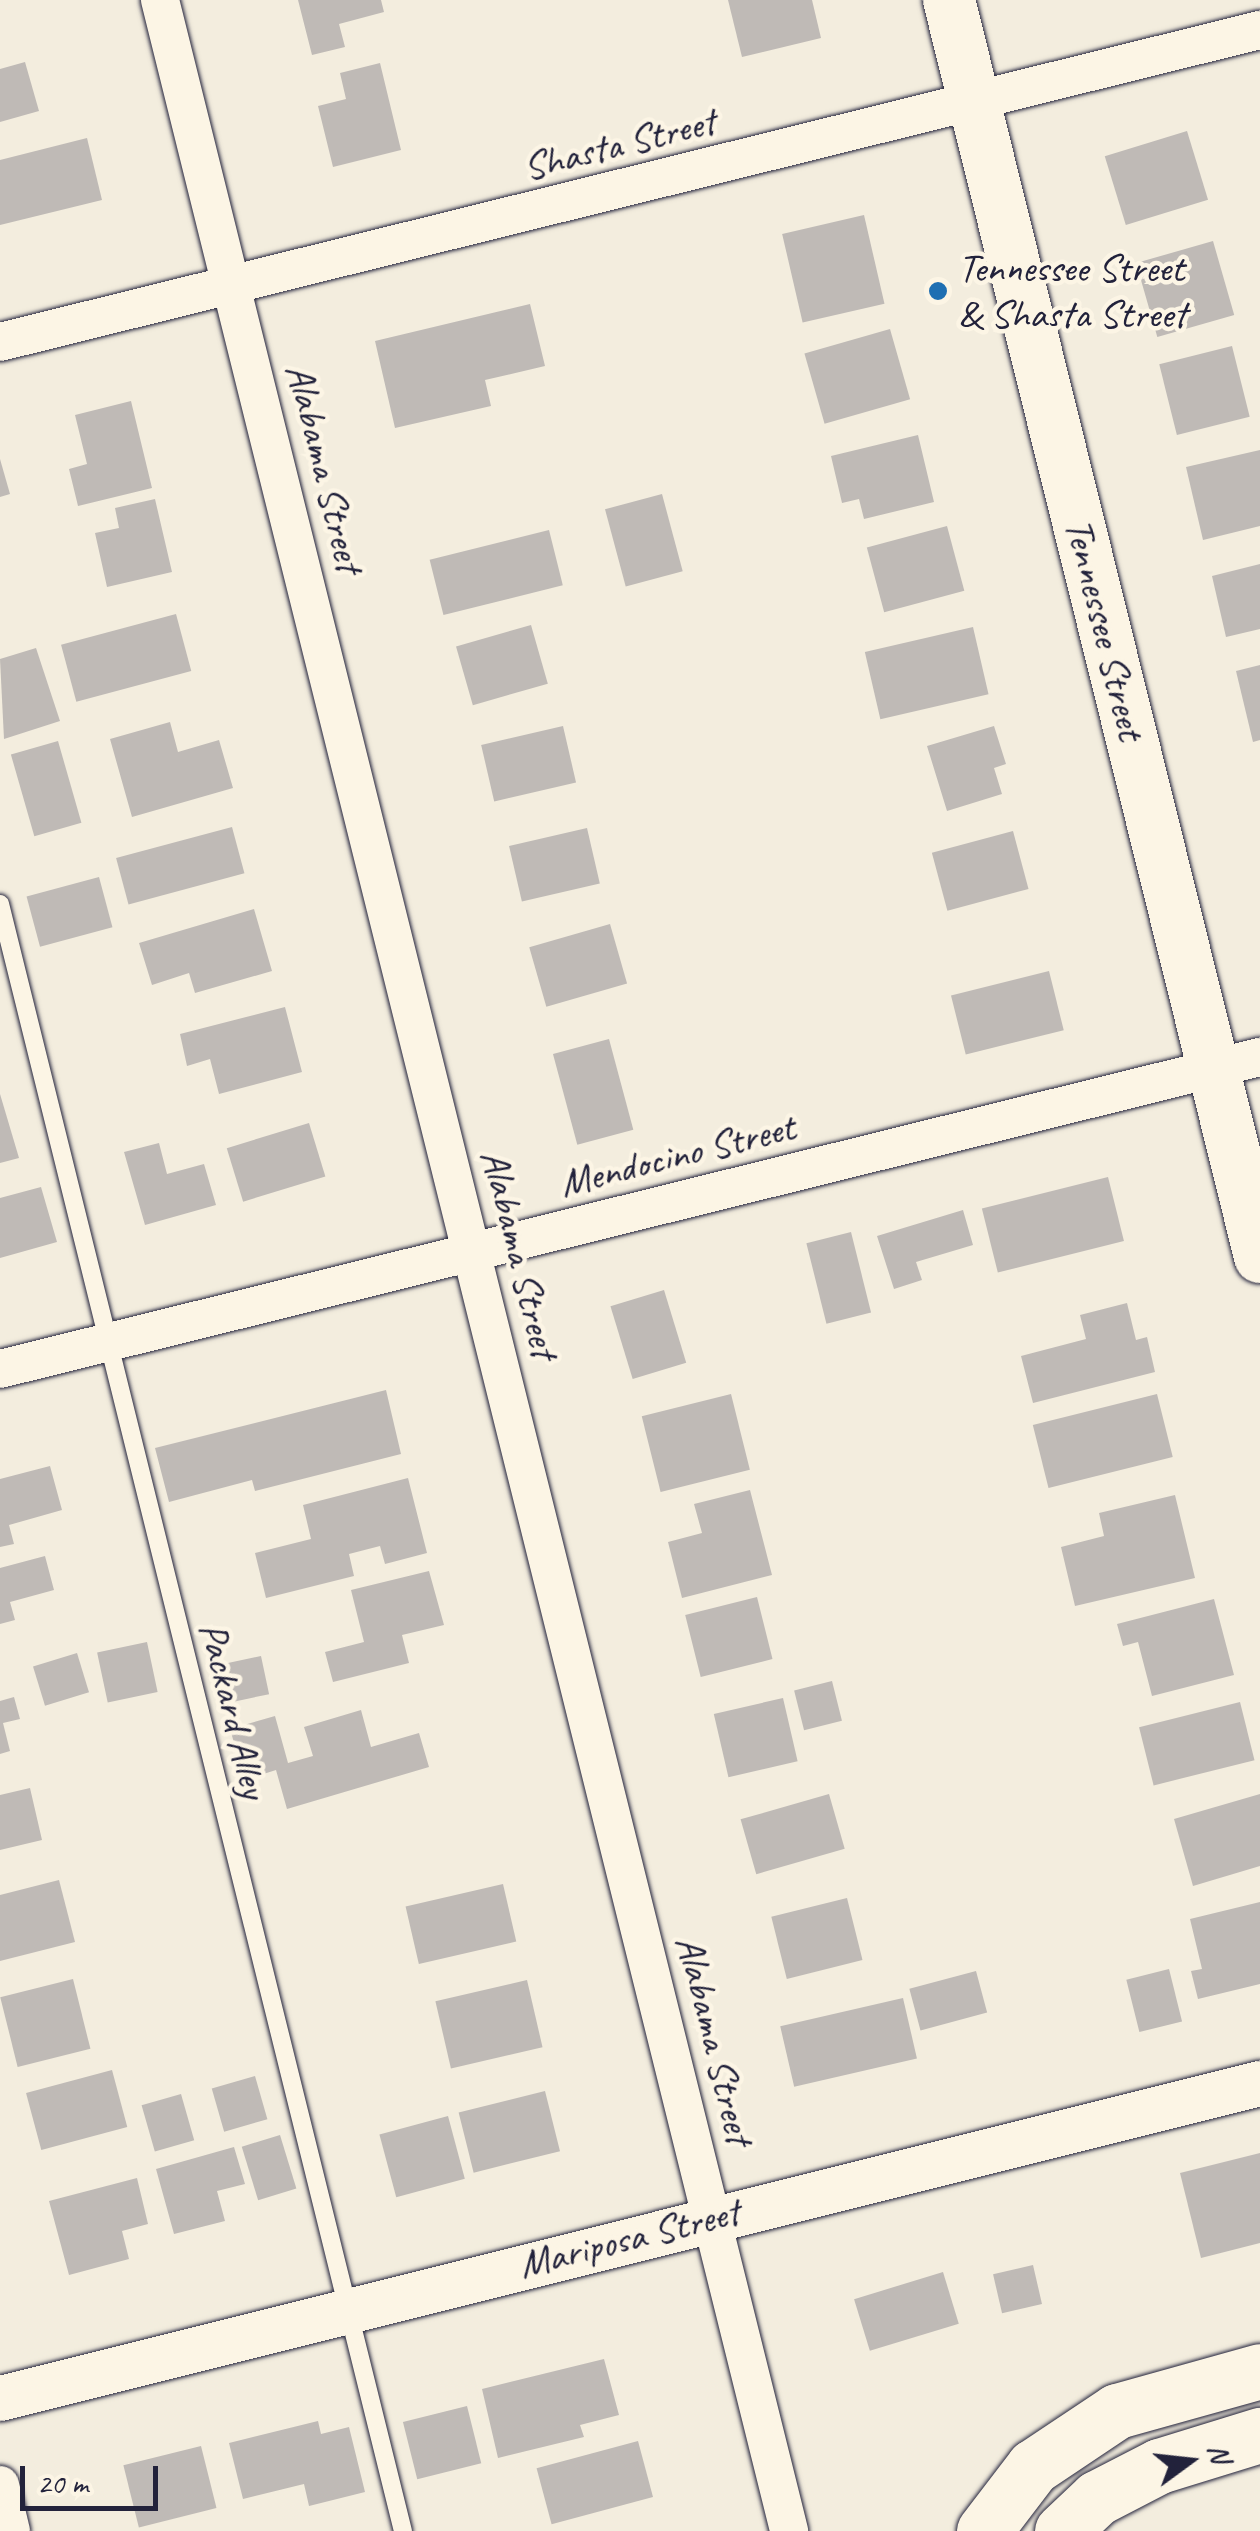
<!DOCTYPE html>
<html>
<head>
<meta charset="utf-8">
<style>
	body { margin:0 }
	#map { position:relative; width:1260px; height:2531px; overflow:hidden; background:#f3edde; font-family:Caveat,sans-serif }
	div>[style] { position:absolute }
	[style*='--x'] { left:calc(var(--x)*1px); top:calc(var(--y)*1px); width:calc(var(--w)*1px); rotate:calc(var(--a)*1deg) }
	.building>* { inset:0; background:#bfbab6; transform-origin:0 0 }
	.roads { filter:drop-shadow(0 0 2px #22223b) drop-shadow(0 0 2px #22223b) }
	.service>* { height:18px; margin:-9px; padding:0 9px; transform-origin:9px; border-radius:9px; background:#fcf5e5 }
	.minor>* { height:38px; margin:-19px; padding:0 19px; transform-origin:19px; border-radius:19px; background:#fcf5e5 }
	.tertiary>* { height:45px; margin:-22.5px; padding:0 22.5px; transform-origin:22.5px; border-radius:22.5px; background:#fcf5e5 }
	.secondary>* { height:52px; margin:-26px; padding:0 26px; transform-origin:26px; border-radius:26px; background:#fcf5e5 }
	.motorway>* { height:55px; margin:-27.5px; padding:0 27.5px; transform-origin:27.5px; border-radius:27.5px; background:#fcf5e5 }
	.dots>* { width:28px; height:28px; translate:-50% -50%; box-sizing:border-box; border:5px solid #fcf5e5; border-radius:50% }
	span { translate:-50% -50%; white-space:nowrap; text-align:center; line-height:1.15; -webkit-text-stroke:9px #fcf5e5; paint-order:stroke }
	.street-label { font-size:40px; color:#22223b }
	.poi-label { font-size:40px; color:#22223b }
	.left { translate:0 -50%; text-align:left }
	.north { position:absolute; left:1140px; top:2411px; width:100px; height:100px; -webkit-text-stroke:8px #fcf5e5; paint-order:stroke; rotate:75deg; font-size:28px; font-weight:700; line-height:40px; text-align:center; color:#22223b }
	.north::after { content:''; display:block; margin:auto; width:35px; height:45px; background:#22223b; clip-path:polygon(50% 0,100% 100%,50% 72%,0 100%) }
	.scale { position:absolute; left:20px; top:2466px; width:138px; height:45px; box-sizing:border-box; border:5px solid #22223b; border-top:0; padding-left:12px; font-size:30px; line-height:35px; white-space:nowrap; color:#22223b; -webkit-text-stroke:8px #fcf5e5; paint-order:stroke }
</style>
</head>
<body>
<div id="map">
	<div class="building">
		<i style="clip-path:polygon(298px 0,381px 0,384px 12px,339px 24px,345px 47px,312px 55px)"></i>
		<i style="clip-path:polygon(728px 0,812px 0,821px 38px,742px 57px)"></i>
		<i style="clip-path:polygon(25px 62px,39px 111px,0 122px,0 69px)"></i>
		<i style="clip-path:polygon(380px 63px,401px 150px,333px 167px,318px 106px,346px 99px,340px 73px)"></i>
		<i style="left:1187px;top:131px;width:72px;height:86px;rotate:73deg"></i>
		<i style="clip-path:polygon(87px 138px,102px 200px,0 225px,0 160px)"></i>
		<i style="left:864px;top:215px;width:91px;height:84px;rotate:77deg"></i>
		<i style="left:1213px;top:241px;width:77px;height:80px;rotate:74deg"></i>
		<i style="clip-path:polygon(530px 304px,545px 366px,485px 380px,491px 406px,395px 428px,375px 341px)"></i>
		<i style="left:890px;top:329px;width:73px;height:89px;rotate:74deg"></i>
		<i style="left:1232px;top:346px;width:73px;height:75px;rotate:76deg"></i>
		<i style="clip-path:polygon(131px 401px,152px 488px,78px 506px,69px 469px,87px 464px,75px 415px)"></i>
		<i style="clip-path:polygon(918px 435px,934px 502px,864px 519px,859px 499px,842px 503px,831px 456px)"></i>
		<i style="clip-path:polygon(1260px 450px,1260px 526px,1203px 540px,1186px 467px)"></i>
		<i style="clip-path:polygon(0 459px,10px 494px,0 497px)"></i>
		<i style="left:662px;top:494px;width:80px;height:59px;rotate:75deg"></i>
		<i style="clip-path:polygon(155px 499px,172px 572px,107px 587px,95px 533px,119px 528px,115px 508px)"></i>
		<i style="left:947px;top:526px;width:67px;height:83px;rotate:75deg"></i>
		<i style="left:549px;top:530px;width:57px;height:123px;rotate:76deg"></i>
		<i style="clip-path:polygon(1260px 564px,1260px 629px,1226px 637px,1212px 576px)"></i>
		<i style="left:176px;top:614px;width:59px;height:119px;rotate:75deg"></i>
		<i style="left:531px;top:625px;width:61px;height:78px;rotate:74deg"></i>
		<i style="left:973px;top:627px;width:69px;height:111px;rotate:77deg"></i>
		<i style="clip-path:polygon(36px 648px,60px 721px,4px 739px,0 659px)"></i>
		<i style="clip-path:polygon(1260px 665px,1260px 740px,1253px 742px,1236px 671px)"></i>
		<i style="clip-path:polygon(170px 722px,178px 752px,219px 740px,233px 788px,132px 817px,110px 739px)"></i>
		<i style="left:563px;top:726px;width:58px;height:84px;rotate:77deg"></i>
		<i style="clip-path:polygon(994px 726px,1006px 764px,994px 768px,1002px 794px,947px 811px,927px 746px)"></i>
		<i style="left:58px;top:741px;width:85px;height:49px;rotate:74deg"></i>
		<i style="left:232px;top:827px;width:48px;height:120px;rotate:75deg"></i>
		<i style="left:587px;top:828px;width:57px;height:80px;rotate:77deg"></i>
		<i style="left:1013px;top:831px;width:60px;height:84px;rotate:75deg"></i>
		<i style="left:99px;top:877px;width:52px;height:75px;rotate:75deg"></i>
		<i style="clip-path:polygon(254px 909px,272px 971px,195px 993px,189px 973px,152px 985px,139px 943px)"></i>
		<i style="left:610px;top:924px;width:62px;height:84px;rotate:74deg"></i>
		<i style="left:1049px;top:971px;width:61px;height:101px;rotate:76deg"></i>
		<i style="clip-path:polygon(285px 1007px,302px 1072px,219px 1094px,210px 1059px,187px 1066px,180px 1034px)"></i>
		<i style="left:609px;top:1039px;width:94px;height:58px;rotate:75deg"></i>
		<i style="clip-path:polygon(0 1094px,19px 1158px,0 1163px)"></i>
		<i style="left:309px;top:1123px;width:56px;height:86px;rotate:73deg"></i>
		<i style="clip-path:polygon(159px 1143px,167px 1174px,204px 1164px,216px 1205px,145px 1225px,124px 1152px)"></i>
		<i style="left:1108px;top:1177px;width:66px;height:130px;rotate:76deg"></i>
		<i style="clip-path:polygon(41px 1187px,57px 1242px,0 1258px,0 1198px)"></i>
		<i style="clip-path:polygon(963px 1210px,973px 1245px,916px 1262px,922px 1280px,894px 1289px,877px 1236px)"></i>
		<i style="left:851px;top:1232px;width:83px;height:46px;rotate:76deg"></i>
		<i style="left:664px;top:1290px;width:76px;height:56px;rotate:73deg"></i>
		<i style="clip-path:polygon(1127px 1303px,1136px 1340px,1147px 1337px,1155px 1372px,1033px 1403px,1021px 1356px,1086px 1339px,1080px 1315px)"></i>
		<i style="clip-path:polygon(386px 1390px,401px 1454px,255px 1491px,252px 1480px,169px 1502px,155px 1448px)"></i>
		<i style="left:731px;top:1394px;width:78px;height:92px;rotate:76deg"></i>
		<i style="left:1157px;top:1394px;width:65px;height:128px;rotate:76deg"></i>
		<i style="clip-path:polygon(50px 1466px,62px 1510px,9px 1525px,14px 1544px,0 1547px,0 1479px)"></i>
		<i style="clip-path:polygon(408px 1478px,427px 1553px,385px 1564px,380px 1546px,349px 1554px,354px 1576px,266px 1598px,255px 1553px,311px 1539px,303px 1505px)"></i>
		<i style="clip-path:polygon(750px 1490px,772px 1575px,682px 1598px,668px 1542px,702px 1533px,694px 1504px)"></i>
		<i style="clip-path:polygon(1175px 1495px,1195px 1578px,1075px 1606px,1061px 1547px,1104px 1536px,1099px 1513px)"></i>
		<i style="clip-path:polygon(45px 1556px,54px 1590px,10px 1602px,15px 1620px,0 1624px,0 1568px)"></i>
		<i style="clip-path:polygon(429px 1571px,444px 1625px,402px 1635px,409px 1663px,333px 1682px,325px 1652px,364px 1642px,351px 1590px)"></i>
		<i style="left:757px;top:1597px;width:64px;height:74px;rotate:76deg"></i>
		<i style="clip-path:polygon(1214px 1599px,1234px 1675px,1152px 1696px,1138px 1642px,1123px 1646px,1117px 1624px)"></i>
		<i style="left:147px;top:1642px;width:51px;height:51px;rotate:78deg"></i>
		<i style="left:77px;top:1653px;width:41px;height:46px;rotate:73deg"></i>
		<i style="left:261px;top:1656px;width:39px;height:41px;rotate:78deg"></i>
		<i style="left:832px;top:1681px;width:41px;height:39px;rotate:76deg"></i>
		<i style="clip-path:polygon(14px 1697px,20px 1719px,3px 1723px,10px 1751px,0 1754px,0 1701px)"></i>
		<i style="left:783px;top:1698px;width:65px;height:71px;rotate:77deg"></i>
		<i style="left:1240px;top:1702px;width:60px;height:104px;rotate:76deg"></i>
		<i style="clip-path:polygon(361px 1710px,371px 1747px,419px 1733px,429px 1767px,287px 1809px,276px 1770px,245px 1780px,230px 1729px,275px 1716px,288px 1763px,313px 1756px,304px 1727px)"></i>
		<i style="clip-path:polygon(30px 1788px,42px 1840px,0 1850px,0 1795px)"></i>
		<i style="left:829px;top:1794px;width:57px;height:92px;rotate:74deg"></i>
		<i style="clip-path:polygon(1260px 1794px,1260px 1866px,1193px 1886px,1174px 1819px)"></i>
		<i style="clip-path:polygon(59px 1880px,75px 1942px,0 1961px,0 1895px)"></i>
		<i style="left:503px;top:1884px;width:59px;height:100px;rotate:77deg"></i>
		<i style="left:847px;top:1898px;width:64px;height:78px;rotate:76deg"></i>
		<i style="clip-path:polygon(1260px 1902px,1260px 1984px,1198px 1999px,1191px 1971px,1202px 1969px,1190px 1919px)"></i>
		<i style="left:1169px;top:1969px;width:54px;height:44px;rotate:76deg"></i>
		<i style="left:976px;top:1971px;width:43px;height:69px;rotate:75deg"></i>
		<i style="left:73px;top:1979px;width:72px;height:75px;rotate:76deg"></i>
		<i style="left:527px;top:1980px;width:69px;height:94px;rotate:77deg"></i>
		<i style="left:903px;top:1998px;width:62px;height:126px;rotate:77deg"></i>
		<i style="left:112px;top:2070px;width:59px;height:89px;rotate:75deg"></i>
		<i style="left:255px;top:2076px;width:45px;height:45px;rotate:74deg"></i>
		<i style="left:545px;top:2091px;width:62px;height:89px;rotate:76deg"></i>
		<i style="left:181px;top:2094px;width:48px;height:41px;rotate:74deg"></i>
		<i style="left:448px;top:2116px;width:65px;height:71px;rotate:75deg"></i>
		<i style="left:280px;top:2135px;width:56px;height:40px;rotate:73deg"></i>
		<i style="clip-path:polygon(234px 2147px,245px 2184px,217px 2191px,225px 2221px,174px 2234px,156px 2169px)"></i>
		<i style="clip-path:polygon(1260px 2153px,1260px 2243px,1201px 2258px,1180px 2173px)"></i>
		<i style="clip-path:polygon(137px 2178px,148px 2224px,122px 2231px,129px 2259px,69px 2275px,49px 2201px)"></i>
		<i style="left:1033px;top:2265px;width:40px;height:41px;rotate:77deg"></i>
		<i style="left:943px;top:2272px;width:54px;height:93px;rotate:73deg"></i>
		<i style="clip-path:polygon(604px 2359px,619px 2415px,580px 2425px,584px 2437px,498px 2458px,482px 2389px)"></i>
		<i style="left:467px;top:2406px;width:59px;height:66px;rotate:76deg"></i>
		<i style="clip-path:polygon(318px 2421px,321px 2434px,349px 2427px,365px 2492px,309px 2506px,304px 2484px,243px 2499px,229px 2443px)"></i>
		<i style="left:638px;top:2441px;width:58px;height:105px;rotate:75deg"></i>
		<i style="left:201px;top:2446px;width:64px;height:80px;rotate:76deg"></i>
	</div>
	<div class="roads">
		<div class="service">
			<i style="--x:0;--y:904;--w:1676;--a:76.09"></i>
		</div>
		<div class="minor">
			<i style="--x:160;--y:0;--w:2608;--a:76.04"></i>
			<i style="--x:0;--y:342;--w:1298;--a:-13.91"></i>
			<i style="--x:0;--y:1369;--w:1298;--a:-13.91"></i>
			<i style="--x:0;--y:2485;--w:47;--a:76.6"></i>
		</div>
		<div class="tertiary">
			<i style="--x:0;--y:2398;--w:1299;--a:-14.04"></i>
		</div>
		<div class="secondary">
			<i style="--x:949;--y:0;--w:1295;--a:76.1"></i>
		</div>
		<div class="motorway">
			<i style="--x:984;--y:2531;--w:81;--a:-52.6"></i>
			<i style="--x:1033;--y:2467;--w:101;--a:-33.7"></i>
			<i style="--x:1117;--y:2411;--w:148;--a:-15.6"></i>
			<i style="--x:1062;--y:2531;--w:48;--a:-43.3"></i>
			<i style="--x:1097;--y:2498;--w:70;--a:-27.3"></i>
			<i style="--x:1159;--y:2466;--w:106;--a:-17.1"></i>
		</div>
	</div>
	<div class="dots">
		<i style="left:938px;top:291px;background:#1f6fb2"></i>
	</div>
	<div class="street-label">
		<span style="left:619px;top:144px;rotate:-14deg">Shasta Street</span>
		<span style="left:325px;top:468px;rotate:76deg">Alabama Street</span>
		<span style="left:1105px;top:629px;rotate:76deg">Tennessee Street</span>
		<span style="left:677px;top:1155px;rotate:-14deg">Mendocino Street</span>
		<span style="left:520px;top:1254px;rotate:76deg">Alabama Street</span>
		<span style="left:234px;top:1710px;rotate:76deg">Packard Alley</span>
		<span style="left:715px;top:2040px;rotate:76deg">Alabama Street</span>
		<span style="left:629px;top:2238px;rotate:-14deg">Mariposa Street</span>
	</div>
	<div class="poi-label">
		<span class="left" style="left:958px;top:291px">Tennessee Street<br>&amp; Shasta Street</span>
	</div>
	<div class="north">N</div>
	<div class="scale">20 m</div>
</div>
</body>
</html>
